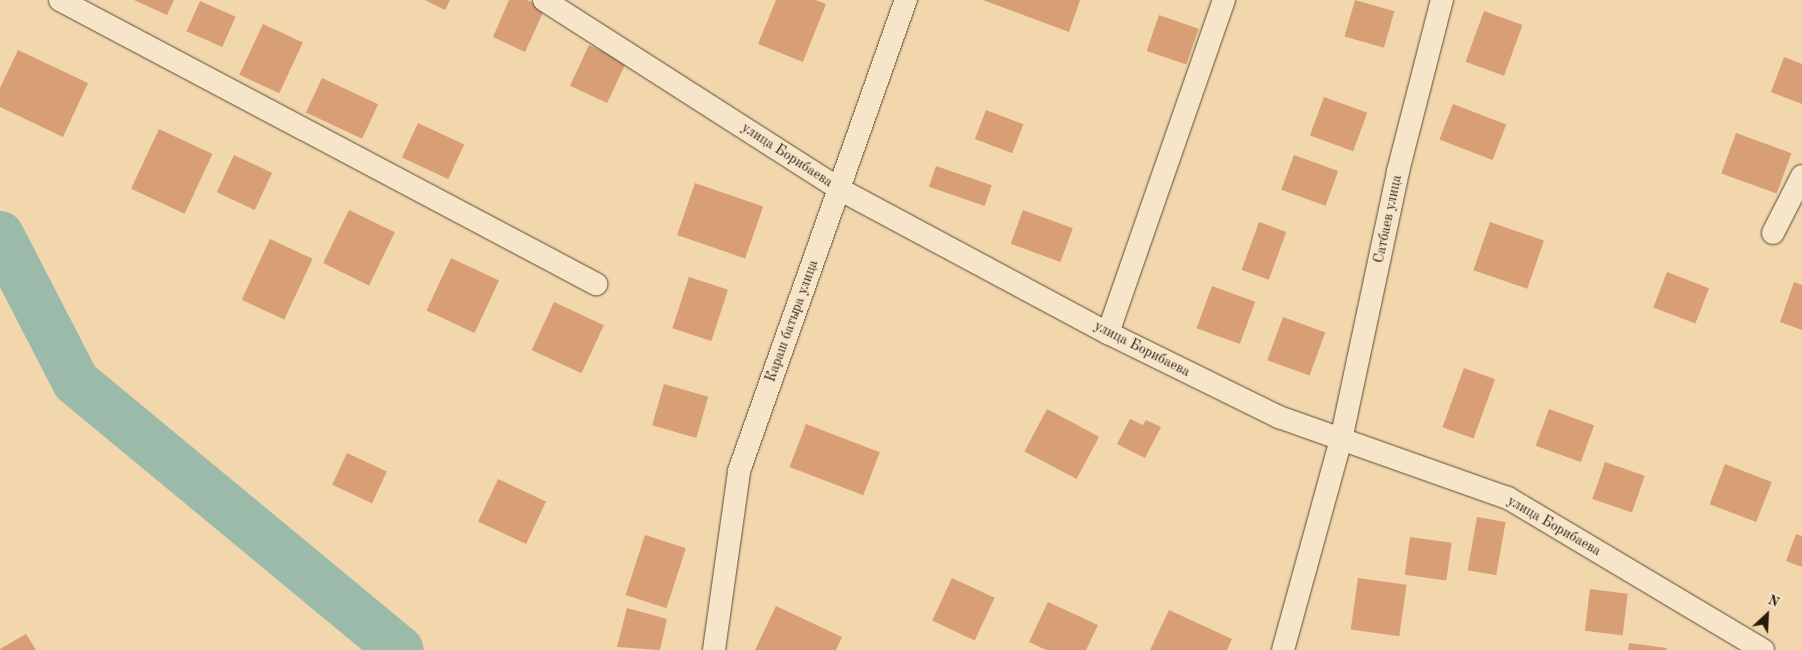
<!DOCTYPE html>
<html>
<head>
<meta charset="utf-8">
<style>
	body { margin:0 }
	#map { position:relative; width:1802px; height:650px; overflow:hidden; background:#f2d7ac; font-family:"Old Standard TT",serif }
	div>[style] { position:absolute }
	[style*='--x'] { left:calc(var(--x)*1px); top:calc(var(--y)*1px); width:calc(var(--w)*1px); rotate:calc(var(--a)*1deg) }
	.river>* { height:48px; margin:-24px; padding:0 24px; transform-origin:24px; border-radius:24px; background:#9bbaa9 }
	.building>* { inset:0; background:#d89e75; transform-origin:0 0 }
	.roads { filter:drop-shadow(0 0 1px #5a4a36) drop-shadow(0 0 1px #5a4a36) }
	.minor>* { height:22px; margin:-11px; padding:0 11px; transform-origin:11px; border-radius:11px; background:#f7e5c9 }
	span { translate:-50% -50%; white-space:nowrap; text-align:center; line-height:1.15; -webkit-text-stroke:4px #f7e5c9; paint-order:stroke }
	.street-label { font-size:14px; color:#271b0e }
	.north { position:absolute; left:1742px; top:590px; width:50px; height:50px; -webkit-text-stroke:4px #f7e5c9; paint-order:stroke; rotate:25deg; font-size:14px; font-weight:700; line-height:20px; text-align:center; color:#271b0e }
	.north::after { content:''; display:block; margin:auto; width:18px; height:22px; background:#271b0e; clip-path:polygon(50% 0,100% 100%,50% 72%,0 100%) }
</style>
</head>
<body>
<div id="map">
	<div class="river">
		<i style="--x:0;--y:235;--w:165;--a:62.7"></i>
		<i style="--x:76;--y:382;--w:420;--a:39.6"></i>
	</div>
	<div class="building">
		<i style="clip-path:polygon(134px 0,174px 0,167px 15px)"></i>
		<i style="clip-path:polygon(425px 0,450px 0,445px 10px)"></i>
		<i style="clip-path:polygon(509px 0,527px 0,545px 8px,525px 52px,493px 37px)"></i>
		<i style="clip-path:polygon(776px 0,816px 0,826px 4px,803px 62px,758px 44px)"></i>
		<i style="clip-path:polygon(983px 0,1080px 0,1069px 32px)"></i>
		<i style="left:1355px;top:0;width:41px;height:38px;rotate:16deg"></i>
		<i style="left:200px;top:1px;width:39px;height:33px;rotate:24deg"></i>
		<i style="left:1484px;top:11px;width:41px;height:54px;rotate:20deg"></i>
		<i style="left:1159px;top:15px;width:42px;height:38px;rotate:19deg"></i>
		<i style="left:263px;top:24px;width:44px;height:56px;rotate:25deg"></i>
		<i style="left:589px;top:45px;width:41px;height:45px;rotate:25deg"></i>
		<i style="clip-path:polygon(18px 50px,88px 83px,63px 137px,0 107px,0 88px)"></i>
		<i style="clip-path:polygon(1784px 57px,1802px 64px,1802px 104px,1771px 92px)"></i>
		<i style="left:322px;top:78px;width:62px;height:38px;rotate:25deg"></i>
		<i style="left:1324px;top:97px;width:46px;height:41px;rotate:20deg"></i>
		<i style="left:1453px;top:104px;width:57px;height:38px;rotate:21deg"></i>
		<i style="left:986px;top:110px;width:40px;height:31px;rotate:21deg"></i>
		<i style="left:418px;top:123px;width:51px;height:38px;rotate:25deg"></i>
		<i style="left:159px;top:129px;width:59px;height:66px;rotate:25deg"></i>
		<i style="left:1736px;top:133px;width:59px;height:43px;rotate:20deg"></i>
		<i style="left:234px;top:155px;width:42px;height:41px;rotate:25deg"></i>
		<i style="left:1294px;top:155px;width:47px;height:37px;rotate:20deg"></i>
		<i style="left:936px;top:166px;width:59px;height:22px;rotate:19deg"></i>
		<i style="left:695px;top:183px;width:72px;height:55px;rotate:19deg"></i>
		<i style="left:349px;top:210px;width:51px;height:59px;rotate:26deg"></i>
		<i style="left:1023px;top:210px;width:53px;height:36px;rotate:20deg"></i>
		<i style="left:1259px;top:222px;width:29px;height:51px;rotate:20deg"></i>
		<i style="left:1490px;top:222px;width:57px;height:51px;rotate:19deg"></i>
		<i style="left:270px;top:239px;width:47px;height:67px;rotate:25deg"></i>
		<i style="left:451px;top:258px;width:53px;height:58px;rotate:25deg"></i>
		<i style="left:1667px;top:272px;width:45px;height:38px;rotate:21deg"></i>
		<i style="left:689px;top:277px;width:41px;height:54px;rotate:18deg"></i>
		<i style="clip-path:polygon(1794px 282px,1802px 285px,1802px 330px,1780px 322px)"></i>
		<i style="left:1212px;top:286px;width:46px;height:45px;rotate:20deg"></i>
		<i style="left:554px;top:302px;width:55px;height:53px;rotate:25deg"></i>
		<i style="left:1283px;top:317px;width:45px;height:46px;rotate:20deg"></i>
		<i style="left:1464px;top:368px;width:33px;height:63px;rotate:20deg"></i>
		<i style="left:664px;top:384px;width:46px;height:43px;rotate:16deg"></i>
		<i style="left:1047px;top:409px;width:59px;height:48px;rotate:28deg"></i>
		<i style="left:1549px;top:409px;width:48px;height:39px;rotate:20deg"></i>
		<i style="clip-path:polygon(1130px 419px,1143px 425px,1146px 420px,1161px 427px,1145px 458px,1117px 444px)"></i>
		<i style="left:806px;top:424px;width:79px;height:46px;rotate:21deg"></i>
		<i style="left:347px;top:453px;width:44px;height:35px;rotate:25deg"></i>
		<i style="left:1605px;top:462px;width:42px;height:39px;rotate:19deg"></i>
		<i style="left:1725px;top:464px;width:50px;height:43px;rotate:21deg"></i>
		<i style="left:498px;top:479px;width:53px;height:47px;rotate:25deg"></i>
		<i style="left:1477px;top:517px;width:29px;height:54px;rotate:10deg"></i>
		<i style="clip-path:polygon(1796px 534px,1802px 536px,1802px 567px,1786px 561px)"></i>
		<i style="left:645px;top:535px;width:43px;height:63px;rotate:18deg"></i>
		<i style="left:1410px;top:537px;width:42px;height:38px;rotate:8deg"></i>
		<i style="left:952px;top:578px;width:47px;height:47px;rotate:25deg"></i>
		<i style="left:1358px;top:578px;width:49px;height:52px;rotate:8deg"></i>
		<i style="left:1590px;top:589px;width:38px;height:42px;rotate:7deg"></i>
		<i style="clip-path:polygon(1048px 602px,1098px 625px,1086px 650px,1046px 650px,1029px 642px)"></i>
		<i style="clip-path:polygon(776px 606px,842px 637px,836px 650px,755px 650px)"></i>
		<i style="clip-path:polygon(627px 608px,667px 619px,660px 650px,617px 647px)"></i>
		<i style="clip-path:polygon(1169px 610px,1232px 639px,1227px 650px,1150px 650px)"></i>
		<i style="clip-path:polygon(26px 634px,36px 650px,0 650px,0 649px)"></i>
		<i style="clip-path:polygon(1629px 643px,1667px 648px,1666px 650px,1628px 650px)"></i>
	</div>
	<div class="roads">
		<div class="minor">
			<i style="--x:60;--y:0;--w:607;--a:27.92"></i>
			<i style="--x:544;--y:0;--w:350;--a:32.6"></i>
			<i style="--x:839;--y:189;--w:305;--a:28.2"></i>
			<i style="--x:1108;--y:333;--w:191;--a:26.2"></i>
			<i style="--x:1279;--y:417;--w:243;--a:19.5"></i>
			<i style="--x:1508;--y:498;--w:297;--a:30.8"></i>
			<i style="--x:1773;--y:233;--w:64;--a:-63"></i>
			<i style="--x:1108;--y:333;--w:353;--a:-70.8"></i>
			<i style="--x:714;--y:650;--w:181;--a:-82"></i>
			<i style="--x:739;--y:471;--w:500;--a:-70.5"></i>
			<i style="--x:1283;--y:650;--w:218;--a:-74.6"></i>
			<i style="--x:1341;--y:440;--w:275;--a:-78"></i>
			<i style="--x:1398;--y:171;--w:177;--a:-75.6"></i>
		</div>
	</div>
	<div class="street-label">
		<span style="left:787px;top:155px;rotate:33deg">улица Борибаева</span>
		<span style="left:1388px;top:219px;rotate:-78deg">Сатбаев улица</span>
		<span style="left:792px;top:321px;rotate:-70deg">Караш батыра улица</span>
		<span style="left:1142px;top:349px;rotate:27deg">улица Борибаева</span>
		<span style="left:1554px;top:526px;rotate:30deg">улица Борибаева</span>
	</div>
	<div class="north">N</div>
</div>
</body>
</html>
